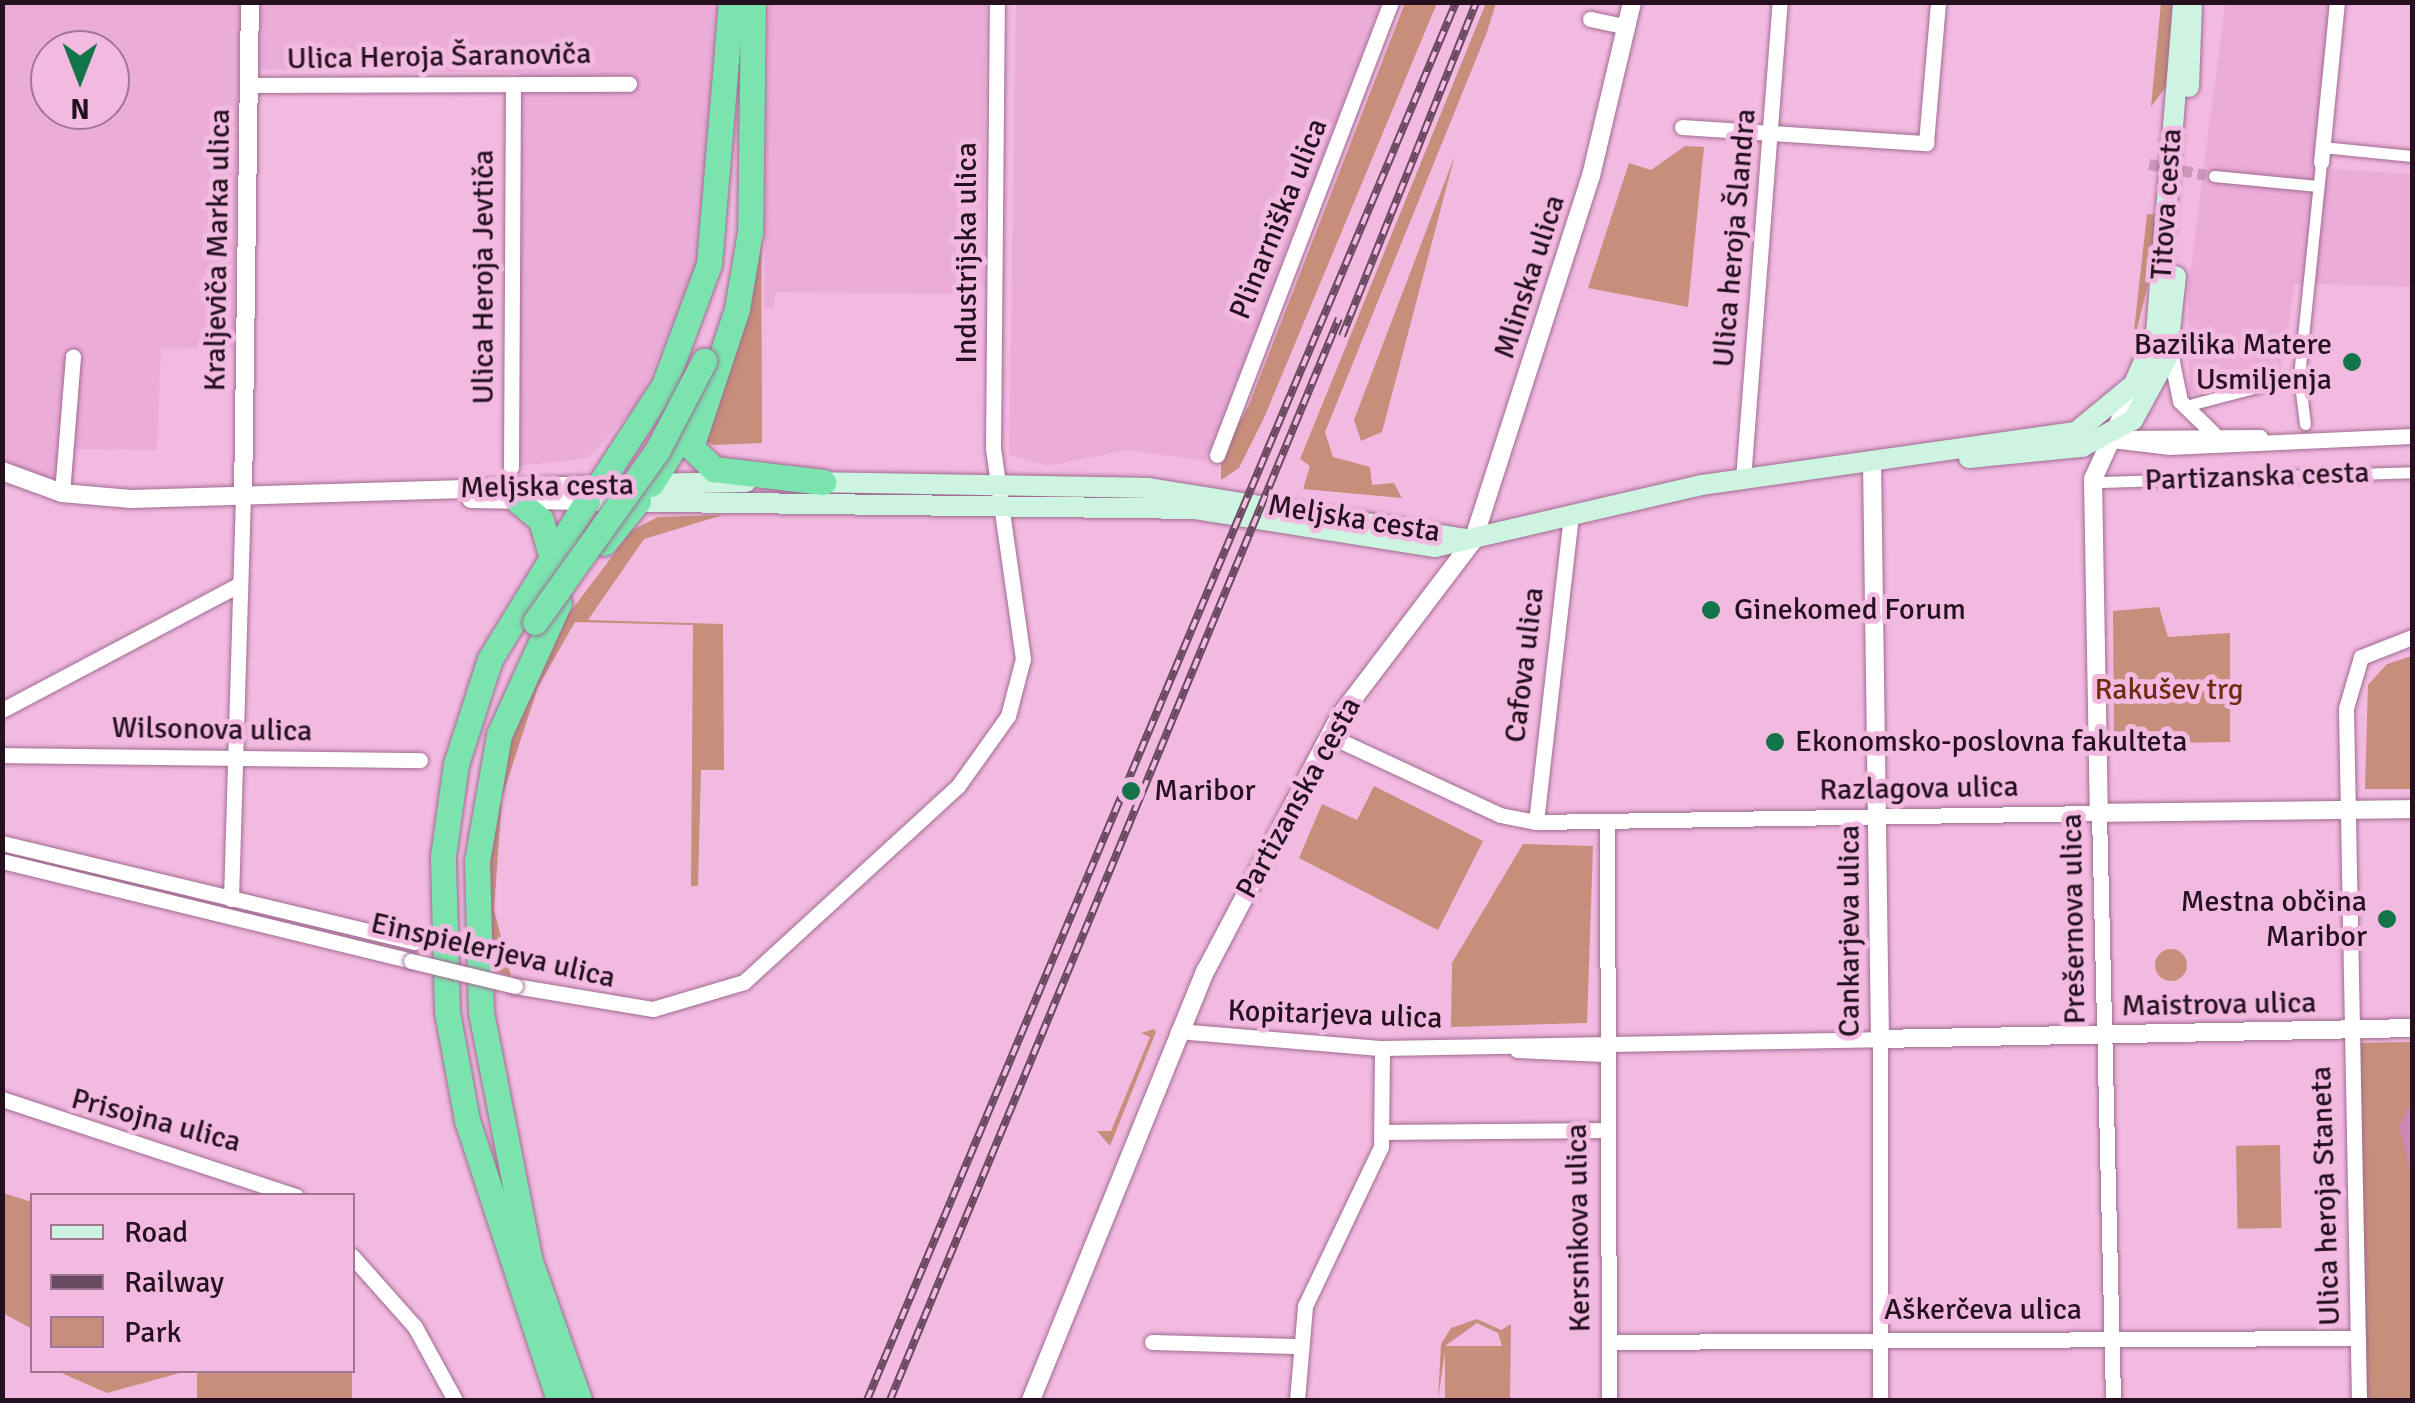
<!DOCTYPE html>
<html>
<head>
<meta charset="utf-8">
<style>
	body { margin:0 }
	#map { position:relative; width:2415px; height:1403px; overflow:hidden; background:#f3bae1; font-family:Signika,sans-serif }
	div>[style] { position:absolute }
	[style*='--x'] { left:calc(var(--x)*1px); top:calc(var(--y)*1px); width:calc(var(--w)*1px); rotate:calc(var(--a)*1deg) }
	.built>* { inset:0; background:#ebacd8 }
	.green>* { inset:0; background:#c78e7b; transform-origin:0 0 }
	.round { border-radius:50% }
	.water>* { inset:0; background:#ca88b7 }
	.pedestrian-tunnel>* { height:11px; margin-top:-5.5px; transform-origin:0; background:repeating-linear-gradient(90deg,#ca98ba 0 11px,transparent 0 16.5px) }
	.roads { filter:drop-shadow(0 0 2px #a06c91) drop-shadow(0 0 2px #a06c91) }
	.pedestrian>* { height:11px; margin:-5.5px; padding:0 5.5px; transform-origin:5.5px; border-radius:5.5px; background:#fff }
	.minor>* { height:15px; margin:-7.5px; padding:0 7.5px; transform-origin:7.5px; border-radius:7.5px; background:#fff }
	.tertiary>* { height:18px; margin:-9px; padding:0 9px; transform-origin:9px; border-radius:9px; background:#fff }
	.secondary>* { height:20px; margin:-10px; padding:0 10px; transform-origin:10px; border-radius:10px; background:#cdf4e1 }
	.trunk>* { height:25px; margin:-12.5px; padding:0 12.5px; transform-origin:12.5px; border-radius:12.5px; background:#7ae3ae }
	.rail>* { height:8px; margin-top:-4px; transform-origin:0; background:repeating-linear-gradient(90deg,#f3bae1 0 11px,#69495f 0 22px); box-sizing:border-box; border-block:2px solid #69495f }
	.bridges { filter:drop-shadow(0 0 2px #a06c91) drop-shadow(0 0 2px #a06c91) }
	.minor-bridge>* { height:15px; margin:-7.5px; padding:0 7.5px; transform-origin:7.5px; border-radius:7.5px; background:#fff }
	.trunk-bridge>* { height:25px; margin:-12.5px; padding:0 12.5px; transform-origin:12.5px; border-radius:12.5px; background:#7ae3ae }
	.dots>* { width:28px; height:28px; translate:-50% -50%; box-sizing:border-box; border:5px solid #f3bae1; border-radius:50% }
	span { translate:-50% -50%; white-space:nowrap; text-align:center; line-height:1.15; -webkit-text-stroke:10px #f3bae1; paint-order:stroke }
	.street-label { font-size:30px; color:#24101e }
	.poi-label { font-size:30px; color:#24101e }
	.right { translate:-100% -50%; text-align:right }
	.left { translate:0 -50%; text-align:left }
	.park-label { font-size:30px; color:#702b13 }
	.frame { position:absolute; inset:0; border:5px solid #24101e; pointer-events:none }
	.legend { position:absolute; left:30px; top:1193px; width:325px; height:180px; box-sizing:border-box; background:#f3bae1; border:2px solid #a07693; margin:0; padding:12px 18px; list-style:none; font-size:30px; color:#24101e }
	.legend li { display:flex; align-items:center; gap:20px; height:50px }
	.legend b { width:50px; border:2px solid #a07693 }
	.north { position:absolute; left:30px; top:30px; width:100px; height:100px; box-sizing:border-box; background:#f3bae1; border:2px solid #a07693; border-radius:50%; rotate:180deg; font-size:28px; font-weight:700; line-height:40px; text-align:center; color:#24101e }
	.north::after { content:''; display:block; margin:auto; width:35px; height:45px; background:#137349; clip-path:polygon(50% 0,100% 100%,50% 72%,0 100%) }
</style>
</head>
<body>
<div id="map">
	<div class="built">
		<i style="clip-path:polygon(evenodd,2px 3px,240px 3px,233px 347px,161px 349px,157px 450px,75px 449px,74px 491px,3px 463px,2px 3px,50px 50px,110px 50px,110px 110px,50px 110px,50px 50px)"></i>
		<i style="clip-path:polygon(258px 3px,718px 3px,706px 246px,639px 402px,589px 458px,520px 466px,519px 73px,257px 69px)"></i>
		<i style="clip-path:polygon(769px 3px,986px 3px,983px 284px,954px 286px,954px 294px,775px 292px,774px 309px,764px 309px)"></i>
		<i style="clip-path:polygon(1016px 3px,1381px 3px,1206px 461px,1127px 450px,1047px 466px,1009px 455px)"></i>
		<i style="clip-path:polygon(2225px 3px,2330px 3px,2315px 168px,2412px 174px,2412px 287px,2295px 283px,2280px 375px,2189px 395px,2188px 291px)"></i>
	</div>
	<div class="green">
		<i style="clip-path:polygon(1405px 3px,1437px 3px,1264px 418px,1239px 468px,1221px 480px,1221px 455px,1249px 405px)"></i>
		<i style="clip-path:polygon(1486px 3px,1496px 3px,1487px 32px,1325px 432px,1333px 457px,1370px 467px,1372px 485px,1394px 483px,1402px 498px,1303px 489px,1310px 466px,1300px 459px)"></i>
		<i style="clip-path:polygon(2161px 3px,2172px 3px,2167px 85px,2151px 107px)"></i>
		<i style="clip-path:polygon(1685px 146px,1704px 147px,1688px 307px,1588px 288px,1629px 163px,1651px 170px)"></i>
		<i style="clip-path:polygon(1455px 155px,1382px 432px,1361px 441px,1354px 420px)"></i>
		<i style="clip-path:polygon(761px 162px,762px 443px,714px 445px,706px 442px)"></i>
		<i style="clip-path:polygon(2147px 214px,2157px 215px,2155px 256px,2132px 349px)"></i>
		<i style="clip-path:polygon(723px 515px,644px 539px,588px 620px,723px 624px,724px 770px,701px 770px,698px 886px,691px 886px,693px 625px,575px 622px,538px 687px,502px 797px,494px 910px,511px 976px,484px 969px,480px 875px,510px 731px,558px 628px,632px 530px,658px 517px)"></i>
		<i style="clip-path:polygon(2159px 607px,2168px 637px,2230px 633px,2230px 742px,2114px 744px,2113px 611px)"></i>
		<i style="clip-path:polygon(2412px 656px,2412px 789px,2365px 789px,2368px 685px,2387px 664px)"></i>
		<i style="clip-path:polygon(1374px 786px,1483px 841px,1438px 930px,1299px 858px,1322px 804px,1357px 820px)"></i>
		<i style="clip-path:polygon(1523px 844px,1593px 846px,1587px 1023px,1451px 1027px,1452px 963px)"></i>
		<i class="round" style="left:2155px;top:949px;width:32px;height:32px"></i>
		<i style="clip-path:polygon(1154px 1029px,1156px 1032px,1110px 1146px,1097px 1131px,1111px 1131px,1150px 1037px,1141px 1033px)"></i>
		<i style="clip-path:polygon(2412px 1042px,2412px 1400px,2364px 1400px,2356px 1043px)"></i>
		<i style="left:2280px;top:1145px;width:83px;height:44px;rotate:89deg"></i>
		<i style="clip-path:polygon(3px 1193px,32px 1202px,32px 1329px,3px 1313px)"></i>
		<i style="clip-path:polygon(evenodd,1477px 1319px,1501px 1330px,1511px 1324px,1510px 1400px,1445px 1400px,1445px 1352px,1438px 1400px,1441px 1344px,1451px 1328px,1477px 1319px,1477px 1323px,1498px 1333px,1502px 1346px,1445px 1346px,1477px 1323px)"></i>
		<i style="clip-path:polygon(57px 1371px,57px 1370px,187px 1371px,107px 1393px)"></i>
		<i style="left:197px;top:1371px;width:155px;height:29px"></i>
	</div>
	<div class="water">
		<i style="clip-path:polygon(2412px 1101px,2412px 1178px,2399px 1127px)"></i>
	</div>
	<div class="pedestrian-tunnel">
		<i style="--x:2149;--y:164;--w:58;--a:10.9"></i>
	</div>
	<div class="roads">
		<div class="pedestrian">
			<i style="--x:2322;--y:147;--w:90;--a:5.7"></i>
			<i style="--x:2214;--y:176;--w:104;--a:5.5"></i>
			<i style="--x:2193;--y:404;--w:110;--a:-14.8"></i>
			<i style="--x:2305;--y:424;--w:48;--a:-97.1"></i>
			<i style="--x:2299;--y:376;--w:215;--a:-84.1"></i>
			<i style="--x:2101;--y:482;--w:311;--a:-1.8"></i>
		</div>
		<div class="minor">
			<i style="--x:1590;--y:19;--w:38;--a:12"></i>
			<i style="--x:249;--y:85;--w:380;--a:-0.2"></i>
			<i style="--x:1682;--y:127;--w:245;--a:3.8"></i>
			<i style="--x:1926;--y:143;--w:142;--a:-85.1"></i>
			<i style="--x:2321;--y:162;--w:161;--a:-84.3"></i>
			<i style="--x:2170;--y:352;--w:50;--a:78.5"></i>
			<i style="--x:2180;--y:401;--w:46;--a:44.1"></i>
			<i style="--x:2114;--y:438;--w:146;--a:-0.4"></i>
			<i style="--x:2103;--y:439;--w:66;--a:6.9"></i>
			<i style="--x:2169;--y:447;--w:243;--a:-2.6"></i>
			<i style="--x:1217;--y:455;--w:485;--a:-69"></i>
			<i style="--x:511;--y:467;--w:381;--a:-89.7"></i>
			<i style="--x:1743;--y:479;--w:478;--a:-85.6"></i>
			<i style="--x:62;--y:493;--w:137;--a:-85.4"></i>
			<i style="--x:2;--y:710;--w:267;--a:-27.9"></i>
			<i style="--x:1330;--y:736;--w:187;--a:24.9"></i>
			<i style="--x:1500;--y:815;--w:37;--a:11"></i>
			<i style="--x:1536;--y:822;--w:563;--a:-0.92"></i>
			<i style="--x:2099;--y:813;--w:587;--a:88.63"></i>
			<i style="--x:2;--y:755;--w:418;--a:0.7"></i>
			<i style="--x:1536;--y:822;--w:308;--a:-83.5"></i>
			<i style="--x:1607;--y:822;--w:578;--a:89.8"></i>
			<i style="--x:2;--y:843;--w:424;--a:13.5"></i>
			<i style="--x:2;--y:861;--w:421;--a:13.7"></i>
			<i style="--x:231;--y:899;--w:401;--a:-88.3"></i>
			<i style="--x:515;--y:986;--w:140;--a:9.5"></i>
			<i style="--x:653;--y:1009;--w:95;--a:-16.5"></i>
			<i style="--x:744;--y:982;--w:290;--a:-42.5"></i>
			<i style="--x:958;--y:786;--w:86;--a:-54.5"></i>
			<i style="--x:1008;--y:716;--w:59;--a:-75.3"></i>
			<i style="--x:1023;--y:659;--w:213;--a:-98.1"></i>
			<i style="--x:993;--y:448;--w:446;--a:-89.5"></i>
			<i style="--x:1178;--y:1031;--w:205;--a:4.8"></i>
			<i style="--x:1382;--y:1048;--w:498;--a:-1"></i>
			<i style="--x:1880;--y:1039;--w:361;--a:90"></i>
			<i style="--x:1517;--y:1050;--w:86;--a:2.7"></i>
			<i style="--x:2;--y:1099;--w:310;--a:18.3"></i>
			<i style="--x:1384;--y:1132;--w:221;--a:-0.5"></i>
			<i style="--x:352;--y:1256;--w:95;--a:48.4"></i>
			<i style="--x:415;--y:1327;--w:83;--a:61.3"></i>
			<i style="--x:1152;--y:1342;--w:143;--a:1.6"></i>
			<i style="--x:1609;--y:1342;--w:749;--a:-0.31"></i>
			<i style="--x:1297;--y:1400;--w:94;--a:-85.1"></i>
			<i style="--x:1305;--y:1306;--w:176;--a:-64.5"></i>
			<i style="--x:1381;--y:1147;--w:99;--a:-89.4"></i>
			<i style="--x:2359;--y:1400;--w:692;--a:-91.08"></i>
			<i style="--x:2346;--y:708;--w:53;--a:-73.6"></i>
			<i style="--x:2361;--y:657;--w:55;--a:-21.4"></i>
		</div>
		<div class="tertiary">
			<i style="--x:2137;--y:383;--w:106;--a:114.6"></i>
			<i style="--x:2093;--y:479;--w:334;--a:89"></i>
			<i style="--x:2099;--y:813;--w:313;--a:-0.7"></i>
			<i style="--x:1872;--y:461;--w:578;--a:89.21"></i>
			<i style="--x:1880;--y:1039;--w:532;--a:-1.18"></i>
			<i style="--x:2;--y:471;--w:64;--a:20.1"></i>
			<i style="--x:62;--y:493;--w:69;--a:5"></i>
			<i style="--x:131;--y:499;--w:468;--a:-1.7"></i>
			<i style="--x:243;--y:498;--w:496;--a:-89.2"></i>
			<i style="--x:471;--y:499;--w:116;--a:1"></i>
			<i style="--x:1031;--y:1400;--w:464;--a:-67.9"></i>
			<i style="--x:1206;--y:970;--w:287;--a:-62.2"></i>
			<i style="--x:1340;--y:716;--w:220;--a:-52.8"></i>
			<i style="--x:1473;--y:541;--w:384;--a:-72.1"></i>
			<i style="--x:1591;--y:176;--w:179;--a:-76.7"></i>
		</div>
		<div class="secondary">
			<i style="--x:2189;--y:87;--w:80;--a:-87.9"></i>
			<i style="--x:1969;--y:458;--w:114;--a:-5.6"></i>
			<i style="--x:2082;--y:447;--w:58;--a:-27.9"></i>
			<i style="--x:2133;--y:420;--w:71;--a:-61.3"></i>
			<i style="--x:2167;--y:358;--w:82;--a:-83.7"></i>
			<i style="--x:810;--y:482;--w:338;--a:1"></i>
			<i style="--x:1148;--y:488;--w:322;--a:9.1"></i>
			<i style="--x:640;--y:484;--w:106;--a:-1.1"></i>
			<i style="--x:587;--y:501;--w:608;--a:0.75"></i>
			<i style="--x:1195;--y:509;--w:243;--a:9"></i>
			<i style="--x:1435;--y:547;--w:274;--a:-13.1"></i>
			<i style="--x:1702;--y:485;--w:378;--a:-8.1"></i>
			<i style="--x:2076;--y:432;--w:75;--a:-39.6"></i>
			<i style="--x:2134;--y:384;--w:56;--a:-66.7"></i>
			<i style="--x:2156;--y:333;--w:332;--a:-85.3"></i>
		</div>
		<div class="trunk">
			<i style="--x:753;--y:2;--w:230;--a:90.7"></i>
			<i style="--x:750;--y:232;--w:78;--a:99.6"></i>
			<i style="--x:737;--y:309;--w:145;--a:108.4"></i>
			<i style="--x:691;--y:447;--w:32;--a:44"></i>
			<i style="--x:714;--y:469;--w:110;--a:6.8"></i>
			<i style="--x:651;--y:484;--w:75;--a:-58"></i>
			<i style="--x:599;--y:485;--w:119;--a:-57"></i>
			<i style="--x:664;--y:385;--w:129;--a:-69.6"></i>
			<i style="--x:709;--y:264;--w:263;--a:-85.2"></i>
			<i style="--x:518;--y:501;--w:30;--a:40"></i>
			<i style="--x:541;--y:520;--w:32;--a:74"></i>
			<i style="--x:604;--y:543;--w:54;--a:-51"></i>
			<i style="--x:526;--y:1250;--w:159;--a:70.5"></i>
			<i style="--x:530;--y:1262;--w:254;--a:-101.1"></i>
			<i style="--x:481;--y:1013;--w:152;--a:-91.5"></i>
			<i style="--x:477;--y:861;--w:128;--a:-80.1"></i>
			<i style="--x:499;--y:735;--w:145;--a:-65.6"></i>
			<i style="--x:559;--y:1400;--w:295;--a:-108.2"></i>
			<i style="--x:467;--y:1120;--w:110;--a:-100.5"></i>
			<i style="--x:447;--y:1012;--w:156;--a:-91.5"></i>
			<i style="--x:443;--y:856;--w:93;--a:-82"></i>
			<i style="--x:456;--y:764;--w:110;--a:-72.1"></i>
			<i style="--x:490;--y:659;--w:185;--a:-58.5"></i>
		</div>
	</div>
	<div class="rail">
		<i style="--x:1342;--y:336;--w:360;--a:-68.1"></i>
		<i style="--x:867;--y:1400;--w:1517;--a:-67.15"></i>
		<i style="--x:890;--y:1400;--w:1171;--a:-67.46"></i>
	</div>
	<div class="bridges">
		<div class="minor-bridge">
			<i style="--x:411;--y:961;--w:107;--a:13.5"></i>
		</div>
		<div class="trunk-bridge">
			<i style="--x:535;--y:622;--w:210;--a:-54.5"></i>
			<i style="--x:657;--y:451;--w:102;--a:-62.4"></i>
		</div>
	</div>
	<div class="dots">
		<i style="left:2352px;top:362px;background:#137349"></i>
		<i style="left:1711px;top:610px;background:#137349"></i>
		<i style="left:1775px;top:742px;background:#137349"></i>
		<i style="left:1131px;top:791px;background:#137349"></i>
		<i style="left:2387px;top:919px;background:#137349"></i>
	</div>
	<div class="street-label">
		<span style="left:439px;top:57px;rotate:-1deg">Ulica Heroja Šaranoviča</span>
		<span style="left:2167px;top:204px;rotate:-86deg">Titova cesta</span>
		<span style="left:1279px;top:219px;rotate:-68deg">Plinarniška ulica</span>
		<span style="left:1735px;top:238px;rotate:-85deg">Ulica heroja Šlandra</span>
		<span style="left:218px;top:250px;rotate:-89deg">Kraljeviča Marka ulica</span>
		<span style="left:967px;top:253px;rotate:-90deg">Industrijska ulica</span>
		<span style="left:484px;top:277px;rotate:-90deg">Ulica Heroja Jevtiča</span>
		<span style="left:1530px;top:277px;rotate:-72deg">Mlinska ulica</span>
		<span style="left:2257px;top:477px;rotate:-2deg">Partizanska cesta</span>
		<span style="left:547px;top:487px;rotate:-1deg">Meljska cesta</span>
		<span style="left:1354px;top:519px;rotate:9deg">Meljska cesta</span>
		<span style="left:1525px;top:665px;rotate:-83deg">Cafova ulica</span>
		<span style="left:212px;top:730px;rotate:1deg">Wilsonova ulica</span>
		<span style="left:1919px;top:789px;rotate:-1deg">Razlagova ulica</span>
		<span style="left:1299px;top:798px;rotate:-61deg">Partizanska cesta</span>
		<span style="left:2074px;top:919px;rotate:-91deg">Prešernova ulica</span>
		<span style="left:1850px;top:931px;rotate:-90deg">Cankarjeva ulica</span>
		<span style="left:493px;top:951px;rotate:13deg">Einspielerjeva ulica</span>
		<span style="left:2219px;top:1005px;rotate:-1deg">Maistrova ulica</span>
		<span style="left:1335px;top:1015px;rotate:2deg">Kopitarjeva ulica</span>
		<span style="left:156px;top:1121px;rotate:15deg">Prisojna ulica</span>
		<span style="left:2326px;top:1196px;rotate:-92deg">Ulica heroja Staneta</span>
		<span style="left:1579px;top:1228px;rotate:-91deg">Kersnikova ulica</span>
		<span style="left:1983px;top:1310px">Aškerčeva ulica</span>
	</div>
	<div class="poi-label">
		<span class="right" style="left:2332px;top:362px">Bazilika Matere<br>Usmiljenja</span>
		<span class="left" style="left:1734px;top:610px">Ginekomed Forum</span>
		<span class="left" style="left:1795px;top:742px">Ekonomsko-poslovna fakulteta</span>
		<span class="left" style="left:1154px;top:791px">Maribor</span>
		<span class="right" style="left:2367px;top:919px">Mestna občina<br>Maribor</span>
	</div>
	<div class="park-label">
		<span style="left:2169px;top:690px">Rakušev trg</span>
	</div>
	<div class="frame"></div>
	<ul class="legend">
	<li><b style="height:12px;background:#cdf4e1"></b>Road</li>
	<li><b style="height:12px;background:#69495f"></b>Railway</li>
	<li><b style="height:28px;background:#c78e7b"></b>Park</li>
	</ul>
	<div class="north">N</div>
</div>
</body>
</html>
